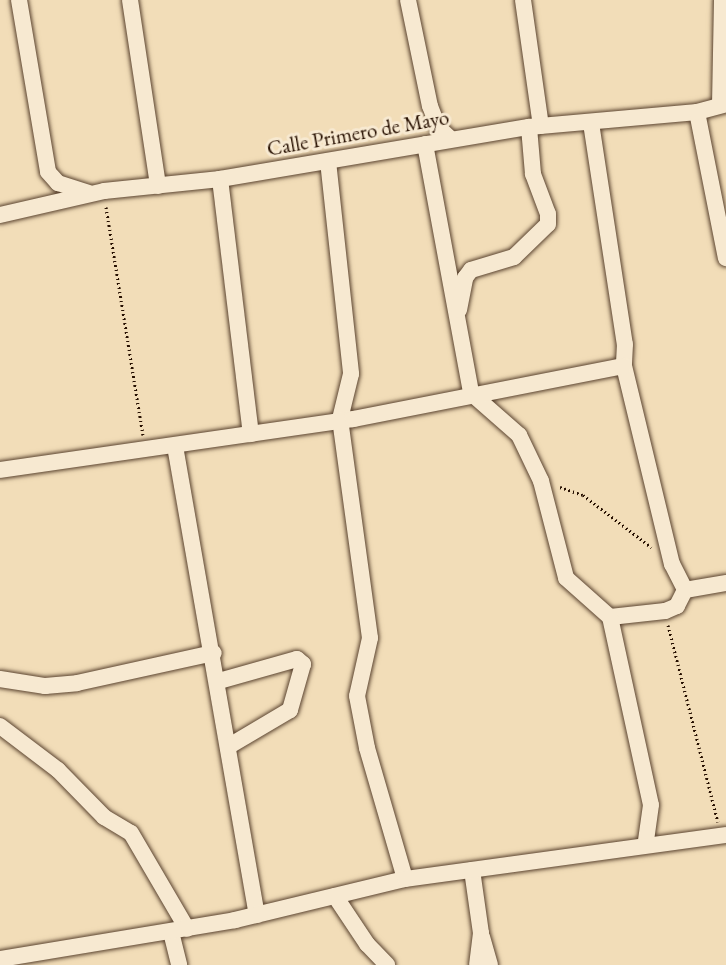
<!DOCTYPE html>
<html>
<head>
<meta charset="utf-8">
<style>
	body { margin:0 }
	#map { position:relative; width:726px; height:965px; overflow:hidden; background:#f2ddb8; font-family:"EB Garamond",serif }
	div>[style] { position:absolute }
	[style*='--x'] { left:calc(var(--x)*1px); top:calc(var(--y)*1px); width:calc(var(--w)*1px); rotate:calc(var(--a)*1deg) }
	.path>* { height:3px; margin-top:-1.5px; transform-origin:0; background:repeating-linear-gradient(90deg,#271001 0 1.5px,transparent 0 4.5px) }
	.roads { filter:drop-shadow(0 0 2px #5a432f) drop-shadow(0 0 2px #5a432f) }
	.minor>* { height:16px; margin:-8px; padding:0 8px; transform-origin:8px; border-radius:8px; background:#f7e9d1 }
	span { translate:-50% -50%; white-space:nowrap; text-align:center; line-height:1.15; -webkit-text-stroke:6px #f7e9d1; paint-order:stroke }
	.street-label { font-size:21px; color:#271001 }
</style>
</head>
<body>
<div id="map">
	<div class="path">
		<i style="--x:106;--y:207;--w:231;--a:80.8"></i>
		<i style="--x:560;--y:487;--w:24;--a:19"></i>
		<i style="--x:583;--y:495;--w:86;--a:37.4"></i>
		<i style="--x:668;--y:625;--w:203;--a:75.8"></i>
	</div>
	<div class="roads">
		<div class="minor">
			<i style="--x:19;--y:0;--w:174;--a:80.4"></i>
			<i style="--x:48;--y:172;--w:15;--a:48"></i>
			<i style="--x:58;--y:183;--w:32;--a:18"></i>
			<i style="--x:130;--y:0;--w:188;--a:81.4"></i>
			<i style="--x:408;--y:0;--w:108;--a:78.3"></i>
			<i style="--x:430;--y:106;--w:22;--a:69"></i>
			<i style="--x:438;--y:127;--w:18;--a:43"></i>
			<i style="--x:523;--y:0;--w:127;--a:81.9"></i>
			<i style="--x:720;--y:105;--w:105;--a:-88.9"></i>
			<i style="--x:697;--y:112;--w:149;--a:78.8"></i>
			<i style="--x:591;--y:123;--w:224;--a:81.3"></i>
			<i style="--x:625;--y:344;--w:22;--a:93"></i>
			<i style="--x:624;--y:366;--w:204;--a:76.4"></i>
			<i style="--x:672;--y:564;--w:29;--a:63"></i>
			<i style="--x:685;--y:590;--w:18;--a:117"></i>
			<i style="--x:677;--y:606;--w:13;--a:157"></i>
			<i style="--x:665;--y:611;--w:55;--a:173.8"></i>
			<i style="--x:425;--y:144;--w:253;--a:79.5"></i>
			<i style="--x:471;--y:393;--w:64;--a:41.2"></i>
			<i style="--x:519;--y:435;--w:51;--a:64.4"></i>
			<i style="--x:541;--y:481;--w:100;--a:75.5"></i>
			<i style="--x:566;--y:578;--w:59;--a:41.6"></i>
			<i style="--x:610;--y:617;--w:192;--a:77.7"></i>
			<i style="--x:651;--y:805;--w:37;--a:98"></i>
			<i style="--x:328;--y:161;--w:214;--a:83.8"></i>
			<i style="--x:351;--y:374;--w:46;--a:103.7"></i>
			<i style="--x:340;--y:419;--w:221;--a:82.2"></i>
			<i style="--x:370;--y:638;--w:59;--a:102.6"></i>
			<i style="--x:357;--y:696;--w:53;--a:79.1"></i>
			<i style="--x:367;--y:748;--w:136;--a:73.8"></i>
			<i style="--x:220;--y:179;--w:257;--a:83.1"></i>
			<i style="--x:0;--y:215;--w:107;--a:-13"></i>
			<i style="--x:104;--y:191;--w:117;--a:-5.9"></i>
			<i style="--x:220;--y:179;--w:313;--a:-9.6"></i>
			<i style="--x:529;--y:127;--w:169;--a:-5.1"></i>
			<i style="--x:697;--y:112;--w:30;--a:-15"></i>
			<i style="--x:459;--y:310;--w:33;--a:-79"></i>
			<i style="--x:465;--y:278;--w:10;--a:-53"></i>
			<i style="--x:471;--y:270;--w:45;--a:-16.8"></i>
			<i style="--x:514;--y:257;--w:47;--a:-44.1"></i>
			<i style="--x:548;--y:224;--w:10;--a:-90"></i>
			<i style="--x:548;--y:214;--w:43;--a:-110.6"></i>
			<i style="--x:533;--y:174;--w:47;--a:-94.9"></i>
			<i style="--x:175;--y:446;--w:476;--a:80.1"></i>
			<i style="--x:0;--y:470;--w:357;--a:-8.2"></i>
			<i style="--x:353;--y:419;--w:276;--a:-11.1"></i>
			<i style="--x:685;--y:590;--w:42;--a:-9.7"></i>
			<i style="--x:0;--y:679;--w:46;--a:8.8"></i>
			<i style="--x:45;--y:686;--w:32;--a:-5"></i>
			<i style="--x:77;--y:683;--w:140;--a:-12.4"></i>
			<i style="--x:219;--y:681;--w:81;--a:-15.8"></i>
			<i style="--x:297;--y:659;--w:8;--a:40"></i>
			<i style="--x:303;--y:664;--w:48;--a:105.8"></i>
			<i style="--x:290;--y:710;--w:69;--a:149.3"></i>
			<i style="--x:0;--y:726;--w:73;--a:37.2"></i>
			<i style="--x:58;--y:770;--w:66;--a:45.6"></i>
			<i style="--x:104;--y:817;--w:31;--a:31"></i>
			<i style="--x:131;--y:833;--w:111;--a:59.7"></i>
			<i style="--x:472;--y:870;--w:64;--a:81.9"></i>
			<i style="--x:481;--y:933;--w:32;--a:97"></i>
			<i style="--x:335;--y:896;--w:58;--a:56.3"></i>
			<i style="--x:367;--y:944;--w:29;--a:46"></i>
			<i style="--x:171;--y:932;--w:34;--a:76"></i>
			<i style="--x:482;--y:937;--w:29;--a:74"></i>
			<i style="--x:0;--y:959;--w:238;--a:-9.4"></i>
			<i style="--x:235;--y:920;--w:175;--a:-13.6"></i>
			<i style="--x:405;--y:879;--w:324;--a:-7.8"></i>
		</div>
	</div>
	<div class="street-label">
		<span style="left:358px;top:133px;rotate:-10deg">Calle Primero de Mayo</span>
	</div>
</div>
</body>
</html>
